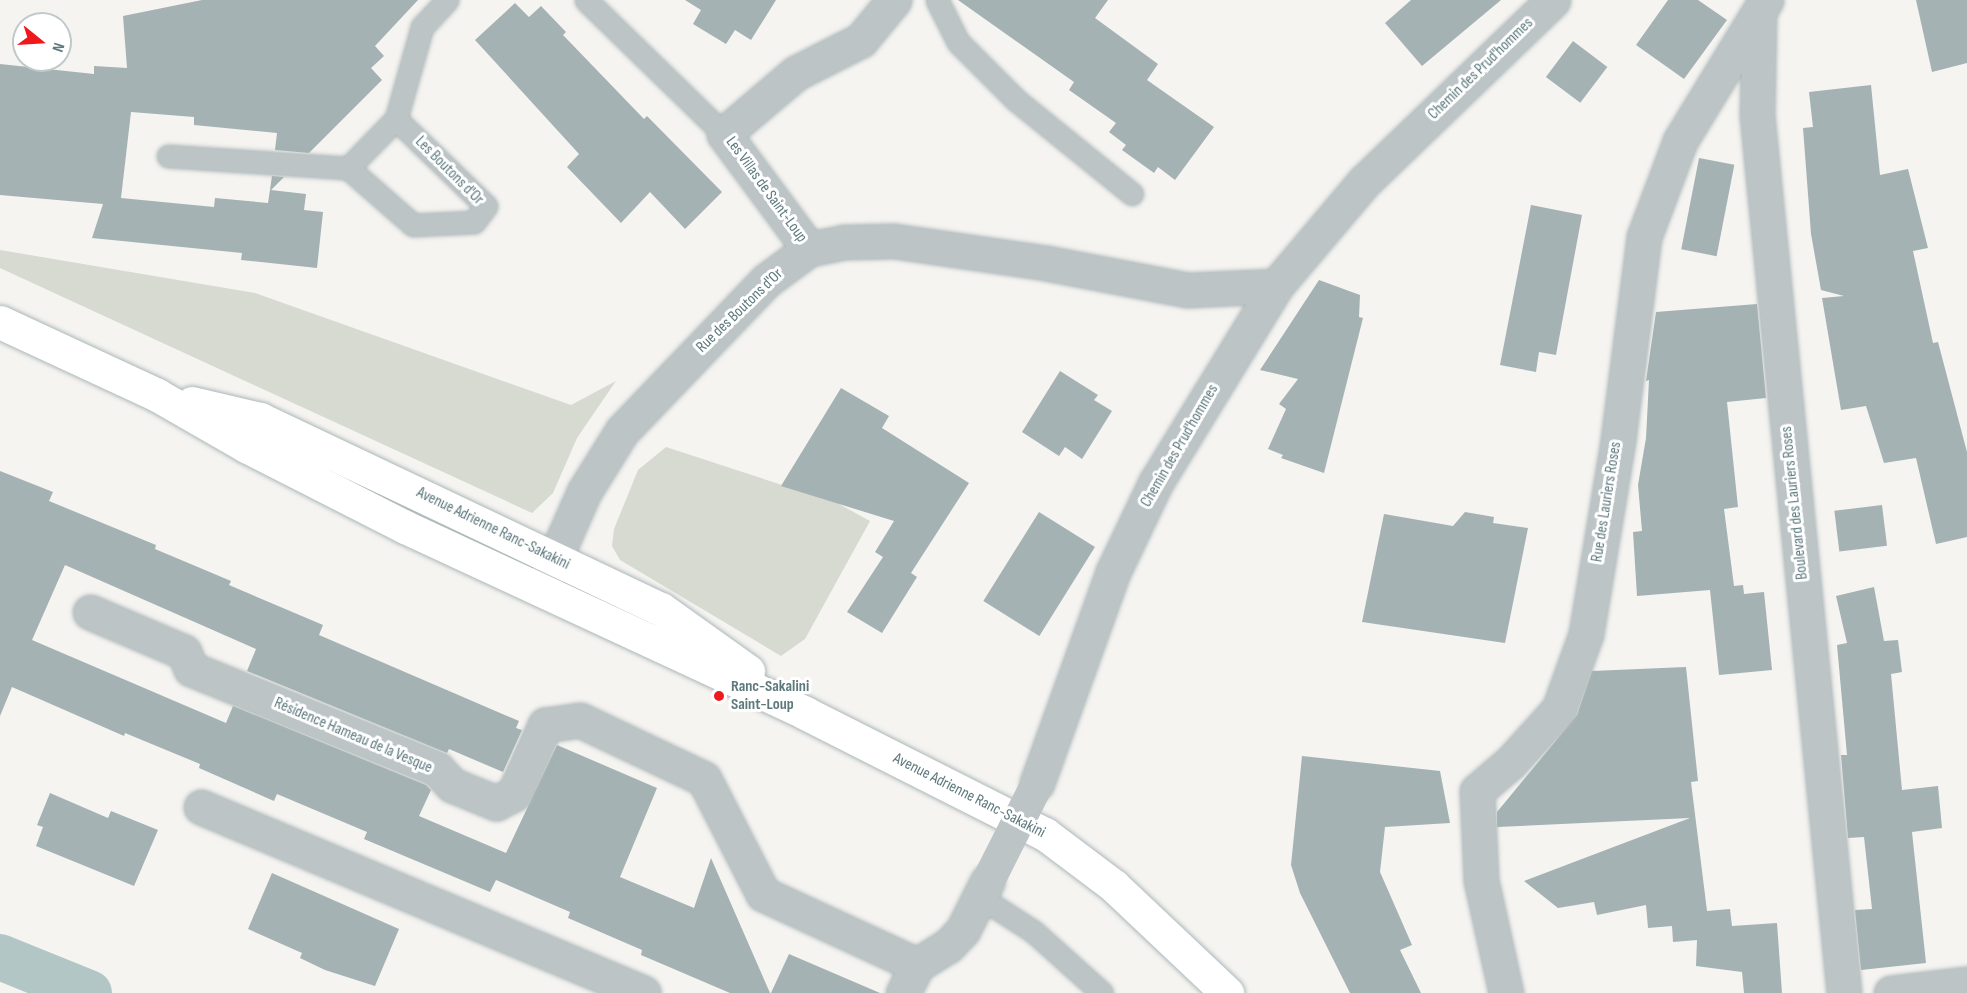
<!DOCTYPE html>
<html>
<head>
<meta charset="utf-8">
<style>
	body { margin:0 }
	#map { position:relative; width:1967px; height:993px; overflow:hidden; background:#f5f4f1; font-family:"Sofia Sans Condensed",sans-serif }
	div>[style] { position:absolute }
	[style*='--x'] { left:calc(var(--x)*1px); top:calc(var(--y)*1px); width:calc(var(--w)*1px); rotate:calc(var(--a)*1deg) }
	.green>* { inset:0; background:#d6dad0 }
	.canal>* { height:46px; margin:-23px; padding:0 23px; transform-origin:23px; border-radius:23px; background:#b2c6c6 }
	.building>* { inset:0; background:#a4b2b3; transform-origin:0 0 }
	.roads { filter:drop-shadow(0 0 2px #adb7b9) drop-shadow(0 0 2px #adb7b9) }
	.lane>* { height:21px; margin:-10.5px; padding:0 10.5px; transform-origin:10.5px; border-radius:10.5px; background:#bdc4c6 }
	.street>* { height:33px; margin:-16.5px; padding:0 16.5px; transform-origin:16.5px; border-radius:16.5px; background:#bdc4c6 }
	.secondary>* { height:33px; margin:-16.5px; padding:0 16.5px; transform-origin:16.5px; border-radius:16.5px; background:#fff }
	.street-bridge>* { height:33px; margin:-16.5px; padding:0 16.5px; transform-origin:16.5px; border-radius:16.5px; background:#bdc4c6 }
	.dots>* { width:16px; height:16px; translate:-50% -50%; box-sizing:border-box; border:3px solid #fff; border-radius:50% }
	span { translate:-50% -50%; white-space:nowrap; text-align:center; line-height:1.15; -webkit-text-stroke:6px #fff; paint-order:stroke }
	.street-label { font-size:16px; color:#5e797e }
	.poi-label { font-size:16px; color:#5e797e; font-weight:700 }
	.left { translate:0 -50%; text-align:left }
	.north { position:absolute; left:12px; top:12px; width:60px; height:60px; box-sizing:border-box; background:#fff; border:2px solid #bfc9cb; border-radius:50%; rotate:108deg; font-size:16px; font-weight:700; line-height:24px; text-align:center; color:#5e797e }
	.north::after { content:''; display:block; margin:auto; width:21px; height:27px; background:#ee181d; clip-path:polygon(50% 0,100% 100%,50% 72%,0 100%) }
</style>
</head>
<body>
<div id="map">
	<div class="green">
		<i style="clip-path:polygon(0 250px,255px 293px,571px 405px,616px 381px,577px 438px,553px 493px,532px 513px,0 268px)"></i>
		<i style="clip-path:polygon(666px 447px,837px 503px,870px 521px,805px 639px,781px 656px,620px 560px,612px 546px,614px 529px,638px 470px)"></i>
	</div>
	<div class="canal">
		<i style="--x:0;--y:957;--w:96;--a:22"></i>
	</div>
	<div class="building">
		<i style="clip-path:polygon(202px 0,418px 0,375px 46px,384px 56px,371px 68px,382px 80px,309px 153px,275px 150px,277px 133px,194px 125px,194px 117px,131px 112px,121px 198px,214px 207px,215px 198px,268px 203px,272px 176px,284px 177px,271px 190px,306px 194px,304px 210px,323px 212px,317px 268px,241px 260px,242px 253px,92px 238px,103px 204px,0 195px,0 64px,94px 74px,94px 66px,127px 68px,123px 16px)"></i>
		<i style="clip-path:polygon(685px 0,776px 0,751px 40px,735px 30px,726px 44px,693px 24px,701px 10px)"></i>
		<i style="clip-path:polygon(958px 0,1108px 0,1095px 18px,1158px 64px,1147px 80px,1214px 127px,1175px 180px,1158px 167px,1154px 173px,1122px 150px,1126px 145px,1109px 132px,1116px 123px,1069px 90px,1074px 82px)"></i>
		<i style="clip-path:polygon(1411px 0,1501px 0,1422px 66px,1385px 23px)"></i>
		<i style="clip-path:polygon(1668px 0,1698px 0,1727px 20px,1684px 79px,1636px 45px)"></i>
		<i style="clip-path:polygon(1916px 0,1967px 0,1967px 63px,1932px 72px)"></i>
		<i style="clip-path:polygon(515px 3px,529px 17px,541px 6px,566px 32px,563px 35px,644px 119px,647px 116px,722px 192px,685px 229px,650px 192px,621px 223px,567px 167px,579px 154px,475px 40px)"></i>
		<i style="left:1573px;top:41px;width:43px;height:45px;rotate:37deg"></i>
		<i style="clip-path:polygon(1871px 85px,1880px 175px,1908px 169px,1928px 248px,1913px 251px,1933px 343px,1938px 342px,1967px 452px,1967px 537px,1936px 544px,1916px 458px,1884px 463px,1866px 406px,1841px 410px,1822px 298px,1844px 296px,1821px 290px,1811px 234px,1803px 128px,1813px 127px,1809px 92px)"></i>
		<i style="left:1699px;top:158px;width:36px;height:93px;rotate:11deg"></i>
		<i style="clip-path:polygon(1531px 205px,1582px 215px,1556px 355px,1539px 352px,1536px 372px,1500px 365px)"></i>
		<i style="clip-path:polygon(1319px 280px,1360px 295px,1359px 317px,1363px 318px,1324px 473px,1281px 458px,1283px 455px,1268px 449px,1286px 409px,1279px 404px,1298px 379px,1260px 370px)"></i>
		<i style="clip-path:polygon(1757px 304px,1766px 398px,1727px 402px,1738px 507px,1724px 509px,1734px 586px,1743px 585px,1744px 594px,1764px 592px,1772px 670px,1719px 675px,1710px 590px,1637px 596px,1633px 532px,1642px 531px,1638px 485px,1646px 438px,1649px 380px,1646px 381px,1656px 312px)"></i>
		<i style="clip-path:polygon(1060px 371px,1098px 395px,1094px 400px,1112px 411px,1082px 459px,1065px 447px,1059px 456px,1022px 432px)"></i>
		<i style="clip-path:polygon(841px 388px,889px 416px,882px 428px,969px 483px,911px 573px,917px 577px,882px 633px,847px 612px,883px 557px,875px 552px,894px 521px,781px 486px)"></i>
		<i style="clip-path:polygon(0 471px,53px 492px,49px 501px,156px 545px,155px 549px,231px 581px,229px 585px,323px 625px,319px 635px,519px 721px,516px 728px,522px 730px,503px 772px,449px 749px,447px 753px,247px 671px,256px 649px,65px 565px,32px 640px,226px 723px,233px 706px,426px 785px,431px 790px,419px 816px,506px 853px,557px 745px,657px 788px,620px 877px,694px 908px,711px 858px,770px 993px,730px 993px,641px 955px,642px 950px,568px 918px,570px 912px,496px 880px,490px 892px,364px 839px,367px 832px,277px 794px,274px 801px,199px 768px,200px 764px,125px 733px,124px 736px,12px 687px,0 716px)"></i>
		<i style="left:1882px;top:505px;width:41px;height:48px;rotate:83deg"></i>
		<i style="left:1039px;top:512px;width:66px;height:105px;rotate:32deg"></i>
		<i style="clip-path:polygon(1465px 512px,1494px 517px,1493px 523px,1528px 528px,1505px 643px,1362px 622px,1384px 514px,1453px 526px)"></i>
		<i style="clip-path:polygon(1874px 587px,1884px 641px,1898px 640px,1902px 672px,1891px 674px,1902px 790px,1938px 786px,1942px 828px,1912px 832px,1926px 963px,1861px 970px,1855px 910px,1872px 909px,1864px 837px,1848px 838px,1841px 755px,1847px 755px,1837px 645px,1847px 643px,1836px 596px)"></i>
		<i style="clip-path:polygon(1686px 667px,1698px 781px,1691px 782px,1707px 911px,1730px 909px,1732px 926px,1777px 923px,1782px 993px,1744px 993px,1742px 972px,1696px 966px,1697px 940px,1673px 942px,1672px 926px,1648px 928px,1646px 905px,1597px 915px,1594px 902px,1558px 908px,1524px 881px,1690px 818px,1497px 827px,1497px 812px,1577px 715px,1592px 671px)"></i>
		<i style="clip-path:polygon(1302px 756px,1440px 771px,1450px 823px,1385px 827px,1380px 872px,1412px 945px,1400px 950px,1421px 993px,1350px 993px,1300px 893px,1291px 865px)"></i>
		<i style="clip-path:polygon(50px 793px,108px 818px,111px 811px,158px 830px,134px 886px,36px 846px,43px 827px,37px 825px)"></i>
		<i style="clip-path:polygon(272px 873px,399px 929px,375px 986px,325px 970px,300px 958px,302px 953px,248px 929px)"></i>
		<i style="clip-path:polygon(789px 954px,880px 993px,771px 993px)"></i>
	</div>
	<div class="roads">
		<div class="lane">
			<i style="--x:586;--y:0;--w:192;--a:44.2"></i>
			<i style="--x:937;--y:0;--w:47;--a:63.4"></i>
			<i style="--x:958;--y:42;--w:82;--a:45"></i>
			<i style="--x:1016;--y:100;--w:149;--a:39"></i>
			<i style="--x:168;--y:156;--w:180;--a:3.8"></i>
			<i style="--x:348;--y:168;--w:69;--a:-45.6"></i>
			<i style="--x:396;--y:119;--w:96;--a:-74.2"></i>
			<i style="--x:422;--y:27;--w:37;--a:-47"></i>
			<i style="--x:348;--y:168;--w:86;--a:41.2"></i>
			<i style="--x:413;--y:225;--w:61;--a:-2.8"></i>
			<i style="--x:474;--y:222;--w:20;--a:-53"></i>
			<i style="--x:486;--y:206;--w:125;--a:-136"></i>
			<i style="--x:980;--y:897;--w:64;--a:32.9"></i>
			<i style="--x:1034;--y:932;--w:91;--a:41.9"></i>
		</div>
		<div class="street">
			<i style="--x:1759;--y:14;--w:101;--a:91.1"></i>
			<i style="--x:1757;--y:115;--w:882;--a:84.34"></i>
			<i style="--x:809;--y:249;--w:143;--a:-126.5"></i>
			<i style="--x:724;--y:134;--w:94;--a:-40.3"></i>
			<i style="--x:796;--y:73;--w:73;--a:-26.9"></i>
			<i style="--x:861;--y:40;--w:52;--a:-50.5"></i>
			<i style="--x:543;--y:585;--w:102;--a:-66.2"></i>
			<i style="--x:584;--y:492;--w:72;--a:-58.1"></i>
			<i style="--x:622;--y:431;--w:209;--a:-46.2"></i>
			<i style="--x:767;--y:280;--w:52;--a:-36.4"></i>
			<i style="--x:809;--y:249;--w:36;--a:-11"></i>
			<i style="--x:844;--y:242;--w:50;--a:-1.1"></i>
			<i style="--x:894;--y:241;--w:154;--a:8.2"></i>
			<i style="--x:1046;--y:263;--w:144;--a:10.8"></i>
			<i style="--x:1187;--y:290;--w:89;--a:-2.6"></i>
			<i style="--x:90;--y:612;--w:102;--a:23.1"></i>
			<i style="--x:184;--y:652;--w:18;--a:68"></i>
			<i style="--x:191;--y:669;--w:266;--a:22.1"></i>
			<i style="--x:437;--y:769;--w:22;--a:47"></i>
			<i style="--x:452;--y:785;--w:48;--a:22.2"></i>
			<i style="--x:496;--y:803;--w:20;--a:-27"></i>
			<i style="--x:514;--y:794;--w:76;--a:-65.8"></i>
			<i style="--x:545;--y:725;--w:35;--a:-8"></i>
			<i style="--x:580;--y:720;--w:137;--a:25.4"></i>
			<i style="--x:704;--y:779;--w:129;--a:62.8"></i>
			<i style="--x:763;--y:894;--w:170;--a:24.8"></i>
			<i style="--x:1037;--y:783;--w:224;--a:-70.2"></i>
			<i style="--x:1113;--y:572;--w:100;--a:-64.5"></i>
			<i style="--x:1156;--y:482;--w:230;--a:-58.5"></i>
			<i style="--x:1276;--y:286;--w:136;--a:-49.8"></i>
			<i style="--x:1364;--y:182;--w:262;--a:-43.9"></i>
			<i style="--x:201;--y:807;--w:480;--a:22.8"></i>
			<i style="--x:903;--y:993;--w:31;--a:-63"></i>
			<i style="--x:917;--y:965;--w:36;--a:-32"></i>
			<i style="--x:948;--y:946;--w:22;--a:-47"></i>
			<i style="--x:963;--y:930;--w:54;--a:-63.4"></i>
			<i style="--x:1506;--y:993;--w:116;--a:-102.5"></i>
			<i style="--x:1481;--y:880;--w:89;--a:-92.6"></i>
			<i style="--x:1477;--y:791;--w:45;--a:-40.5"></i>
			<i style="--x:1511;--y:762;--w:72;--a:-47.8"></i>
			<i style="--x:1559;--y:709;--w:80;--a:-70.2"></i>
			<i style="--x:1586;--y:634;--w:197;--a:-80.6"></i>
			<i style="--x:1618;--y:440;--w:205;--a:-82.7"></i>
			<i style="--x:1644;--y:237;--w:103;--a:-69.4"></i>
			<i style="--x:1680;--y:141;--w:165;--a:-58.6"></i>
			<i style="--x:1891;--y:993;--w:77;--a:-6.8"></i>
		</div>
		<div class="secondary">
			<i style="--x:0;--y:322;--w:173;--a:24.9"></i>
			<i style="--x:157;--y:395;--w:103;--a:29.8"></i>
			<i style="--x:246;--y:446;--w:178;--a:27"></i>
			<i style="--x:405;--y:527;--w:441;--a:24.9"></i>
			<i style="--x:805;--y:713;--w:269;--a:26.8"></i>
			<i style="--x:1045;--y:834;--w:86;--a:37"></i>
			<i style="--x:1114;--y:886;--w:156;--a:43.4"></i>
			<i style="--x:192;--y:403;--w:70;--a:13.2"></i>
			<i style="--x:260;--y:419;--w:444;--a:25.4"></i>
			<i style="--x:661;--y:609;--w:107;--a:35.5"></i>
		</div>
	</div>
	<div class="street-bridge">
		<i style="--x:987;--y:882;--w:111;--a:-63.2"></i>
	</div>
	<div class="dots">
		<i style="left:719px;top:696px;background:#ee181d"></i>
	</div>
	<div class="street-label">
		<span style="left:1481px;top:69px;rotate:-44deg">Chemin des Prud'hommes</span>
		<span style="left:449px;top:171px;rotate:45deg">Les Boutons d'Or</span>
		<span style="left:766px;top:190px;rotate:54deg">Les Villas de Saint-Loup</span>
		<span style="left:740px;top:311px;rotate:-44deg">Rue des Boutons d'Or</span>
		<span style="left:1180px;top:446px;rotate:-60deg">Chemin des Prud'hommes</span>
		<span style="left:1607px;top:502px;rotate:-81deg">Rue des Lauriers Roses</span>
		<span style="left:1795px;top:503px;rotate:-96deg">Boulevard des Lauriers Roses</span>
		<span style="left:493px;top:529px;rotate:26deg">Avenue Adrienne Ranc-Sakakini</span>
		<span style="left:353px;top:736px;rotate:23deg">Résidence Hameau de la Vesque</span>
		<span style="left:969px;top:796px;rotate:27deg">Avenue Adrienne Ranc-Sakakini</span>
	</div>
	<div class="poi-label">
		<span class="left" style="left:731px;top:696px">Ranc-Sakalini<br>Saint-Loup</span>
	</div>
	<div class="north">N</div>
</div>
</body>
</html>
